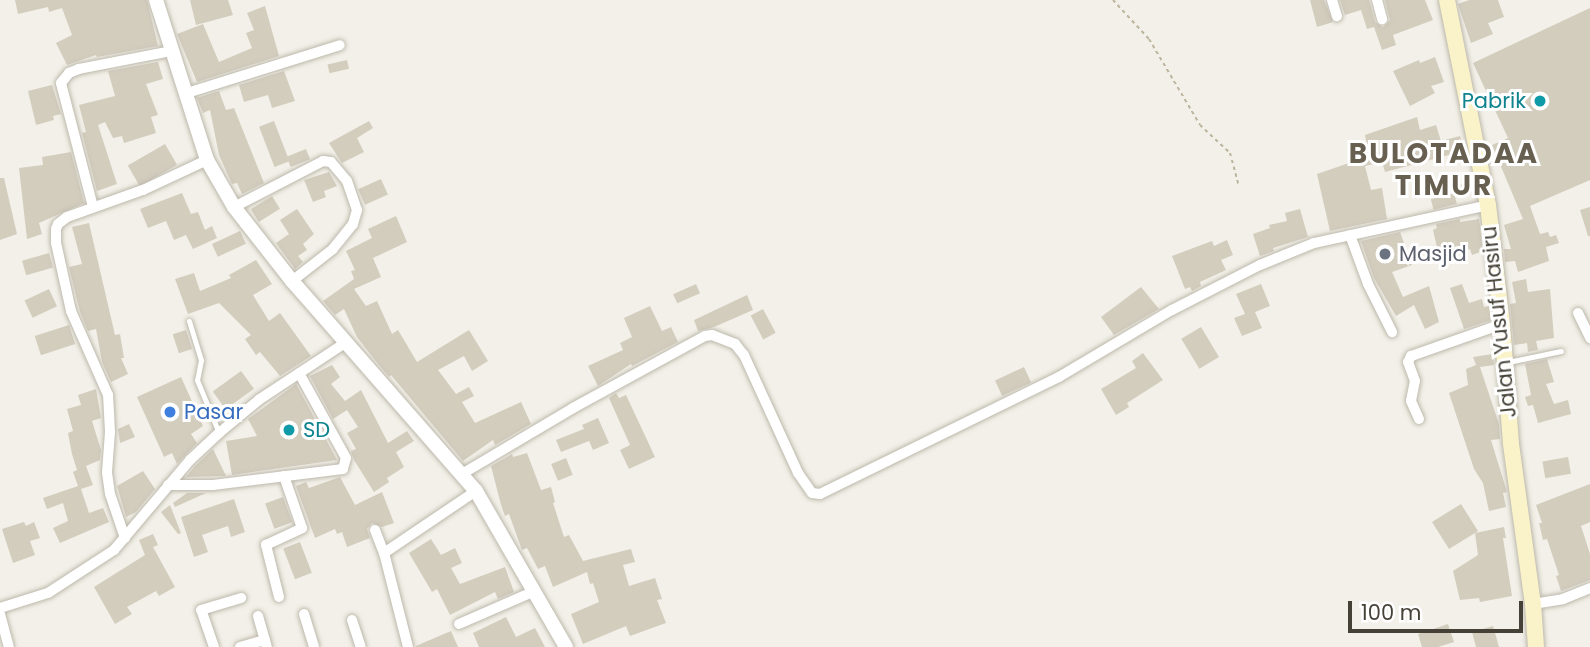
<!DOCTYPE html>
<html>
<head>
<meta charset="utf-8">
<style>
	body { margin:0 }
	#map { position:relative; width:1590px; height:647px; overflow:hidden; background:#f2f0e8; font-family:Poppins,sans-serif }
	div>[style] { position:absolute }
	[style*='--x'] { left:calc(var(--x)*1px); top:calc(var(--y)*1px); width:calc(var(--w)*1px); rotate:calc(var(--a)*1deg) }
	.building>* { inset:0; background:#d3cdbe; transform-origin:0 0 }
	.path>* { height:2px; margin-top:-1px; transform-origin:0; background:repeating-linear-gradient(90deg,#bdb59e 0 3.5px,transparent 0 7px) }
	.roads { filter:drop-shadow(0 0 2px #bdb8ab) drop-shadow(0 0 2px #bdb8ab) }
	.service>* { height:5px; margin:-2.5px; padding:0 2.5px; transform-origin:2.5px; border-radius:2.5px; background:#fff }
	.minor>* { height:10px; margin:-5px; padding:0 5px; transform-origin:5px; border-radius:5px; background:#fff }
	.tertiary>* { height:14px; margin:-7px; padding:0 7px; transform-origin:7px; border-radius:7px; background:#fff }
	.secondary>* { height:16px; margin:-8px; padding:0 8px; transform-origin:8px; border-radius:8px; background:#faf3ca }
	.dots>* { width:19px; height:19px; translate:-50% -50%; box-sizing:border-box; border:4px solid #fff; border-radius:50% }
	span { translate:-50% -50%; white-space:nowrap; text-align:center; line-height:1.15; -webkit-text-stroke:6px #fff; paint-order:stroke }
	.culture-label { font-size:21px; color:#0d838f }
	.right { translate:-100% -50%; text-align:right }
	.left { translate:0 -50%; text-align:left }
	.worship-label { font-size:21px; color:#5b616d }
	.street-label { font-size:21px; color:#454137 }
	.shop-label { font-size:21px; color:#366cbe }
	.district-label { font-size:28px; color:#675f4f; font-weight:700; letter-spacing:2px }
	.scale { position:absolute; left:1348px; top:601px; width:175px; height:32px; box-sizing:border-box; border:4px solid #454137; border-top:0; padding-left:9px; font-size:21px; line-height:24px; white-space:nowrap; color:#454137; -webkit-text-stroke:5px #fff; paint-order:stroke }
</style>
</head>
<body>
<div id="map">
	<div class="building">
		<i style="clip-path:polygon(15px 0,147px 0,158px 46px,97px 57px,96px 55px,67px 65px,56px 43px,72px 35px,62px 8px,49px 12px,48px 7px,18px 14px)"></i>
		<i style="clip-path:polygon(190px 0,228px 0,233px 15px,196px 25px)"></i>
		<i style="clip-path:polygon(1310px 0,1324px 0,1333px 22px,1317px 27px)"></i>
		<i style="clip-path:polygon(1340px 0,1369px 0,1375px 22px,1383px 27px,1390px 20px,1385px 0,1425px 0,1433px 20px,1393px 35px,1396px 45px,1382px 50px,1374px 27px,1367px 29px,1361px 10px,1345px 15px)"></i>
		<i style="clip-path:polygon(1469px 0,1498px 0,1504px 17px,1488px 23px,1493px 34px,1471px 43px,1458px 4px)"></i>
		<i style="clip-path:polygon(265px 6px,279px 56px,197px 82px,177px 34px,203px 24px,219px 62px,252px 48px,246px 33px,254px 30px,247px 13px)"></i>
		<i style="clip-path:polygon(1590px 8px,1590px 180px,1530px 206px,1540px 234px,1548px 232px,1550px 237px,1556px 235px,1559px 243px,1546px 247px,1549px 261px,1518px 272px,1515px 261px,1505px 262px,1504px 249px,1511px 249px,1504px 225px,1523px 219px,1492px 145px,1508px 138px,1473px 63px)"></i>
		<i style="clip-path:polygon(1435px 57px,1444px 82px,1431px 86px,1435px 93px,1410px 106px,1393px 71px,1419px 60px,1420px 63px)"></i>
		<i style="left:347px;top:60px;width:9px;height:20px;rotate:77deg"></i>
		<i style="clip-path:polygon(158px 62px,163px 79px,146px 84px,158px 115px,151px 117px,156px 133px,124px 143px,122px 136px,113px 138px,105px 122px,98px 125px,117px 184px,97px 191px,82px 133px,86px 132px,79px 105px,115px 96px,108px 71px)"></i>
		<i style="clip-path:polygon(284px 71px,295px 101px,272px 108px,268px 95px,244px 102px,239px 85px)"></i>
		<i style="clip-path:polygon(52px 85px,61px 114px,53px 116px,54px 120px,36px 125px,28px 91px)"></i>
		<i style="clip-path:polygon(219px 91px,226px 110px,234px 108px,264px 183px,242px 194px,237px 183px,232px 184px,219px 155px,210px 110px,203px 113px,197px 98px)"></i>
		<i style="clip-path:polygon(1417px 117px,1420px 130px,1436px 125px,1441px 141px,1460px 136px,1464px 151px,1385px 172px,1382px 162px,1365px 166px,1371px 190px,1382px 188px,1387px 219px,1330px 231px,1317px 174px,1349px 163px,1353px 161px,1351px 155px,1368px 151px,1365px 135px)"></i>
		<i style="left:274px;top:121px;width:43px;height:16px;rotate:69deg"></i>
		<i style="clip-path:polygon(369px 121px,373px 128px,357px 138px,364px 152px,342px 163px,329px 143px)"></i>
		<i style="left:165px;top:144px;width:24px;height:43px;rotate:60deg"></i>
		<i style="left:306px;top:149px;width:11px;height:21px;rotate:68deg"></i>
		<i style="clip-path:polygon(71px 152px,84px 203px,39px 223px,42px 234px,27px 239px,19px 168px,43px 165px,42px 157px)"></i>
		<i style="clip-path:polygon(329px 172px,337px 186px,324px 191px,326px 197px,313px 202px,304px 180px)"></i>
		<i style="clip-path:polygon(0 178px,4px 178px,17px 234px,0 240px)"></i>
		<i style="left:381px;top:179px;width:17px;height:25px;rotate:66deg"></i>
		<i style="clip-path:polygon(1452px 181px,1474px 187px,1474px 189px,1456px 195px)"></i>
		<i style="clip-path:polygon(182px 193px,191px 214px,198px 212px,205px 230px,212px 226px,217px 238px,193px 249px,186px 235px,174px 240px,166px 221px,148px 228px,140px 209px)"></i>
		<i style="left:1454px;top:193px;width:11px;height:24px;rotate:75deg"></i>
		<i style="left:272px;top:196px;width:15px;height:25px;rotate:58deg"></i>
		<i style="clip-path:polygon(1590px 207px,1590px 236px,1588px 236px,1580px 210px)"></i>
		<i style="clip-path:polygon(297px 209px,314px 234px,303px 244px,307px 250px,298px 256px,303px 262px,295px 269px,276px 243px,289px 234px,280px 220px)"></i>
		<i style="clip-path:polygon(1300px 209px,1308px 237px,1273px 248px,1274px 251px,1260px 256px,1253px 234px,1270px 228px,1269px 225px,1287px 221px,1285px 213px)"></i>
		<i style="clip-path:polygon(396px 216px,407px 242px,373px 258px,381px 277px,354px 289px,366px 306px,377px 301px,392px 334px,398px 330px,417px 362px,469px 330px,488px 361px,472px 371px,464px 356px,438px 370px,456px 394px,469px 387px,474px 396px,462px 402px,475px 423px,521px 402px,531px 424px,495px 445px,493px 440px,463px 461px,391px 375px,389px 377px,378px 364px,357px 337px,344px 309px,335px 315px,323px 301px,354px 279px,351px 271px,355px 270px,346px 251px,372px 238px,368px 229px)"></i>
		<i style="clip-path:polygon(1460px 219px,1460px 222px,1479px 219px,1483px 251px,1472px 255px,1470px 249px,1439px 256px,1433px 230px,1437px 228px,1436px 224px)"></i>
		<i style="clip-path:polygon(89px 223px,115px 335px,120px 334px,124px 358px,121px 358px,128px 374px,111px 382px,102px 362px,96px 329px,88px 331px,80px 312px,69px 267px,82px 264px,72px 227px)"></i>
		<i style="left:240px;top:231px;width:14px;height:31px;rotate:65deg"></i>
		<i style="clip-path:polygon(1400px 232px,1412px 265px,1392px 272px,1403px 297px,1429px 286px,1439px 322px,1425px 329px,1414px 305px,1396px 316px,1374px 278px,1361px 241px)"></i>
		<i style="clip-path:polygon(1227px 240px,1233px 255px,1221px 260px,1226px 270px,1200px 282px,1201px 286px,1192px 291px,1190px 287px,1185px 289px,1172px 256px,1212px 241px,1214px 246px)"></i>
		<i style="left:49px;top:253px;width:15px;height:28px;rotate:74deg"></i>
		<i style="clip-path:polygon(256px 260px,272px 284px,253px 295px,269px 321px,280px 313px,311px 356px,280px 376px,260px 352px,256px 355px,245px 339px,251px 335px,219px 303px,188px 314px,175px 279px,194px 273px,200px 291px,231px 278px,229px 275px)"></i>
		<i style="clip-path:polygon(1526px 279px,1528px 292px,1550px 289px,1554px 338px,1536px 341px,1538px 350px,1528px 352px,1527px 343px,1514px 345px,1510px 304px,1516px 303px,1512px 282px)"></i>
		<i style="left:696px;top:284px;width:10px;height:25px;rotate:66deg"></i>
		<i style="clip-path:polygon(1261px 284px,1270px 306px,1255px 312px,1262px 328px,1242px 336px,1234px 318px,1245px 314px,1236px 294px)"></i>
		<i style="clip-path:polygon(1462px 284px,1469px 303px,1482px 299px,1484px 307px,1489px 306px,1491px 320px,1464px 329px,1450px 288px)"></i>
		<i style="clip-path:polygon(1141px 287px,1159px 309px,1114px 335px,1101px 317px)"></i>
		<i style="left:49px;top:289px;width:19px;height:27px;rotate:65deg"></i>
		<i style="clip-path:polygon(747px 295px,753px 310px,714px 327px,698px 331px,694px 320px)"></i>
		<i style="clip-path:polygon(650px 306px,662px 331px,671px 327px,678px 342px,632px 366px,631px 364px,598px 386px,588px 366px,623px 350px,620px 343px,632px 337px,624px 318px)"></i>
		<i style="left:763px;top:309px;width:27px;height:14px;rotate:62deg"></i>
		<i style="left:69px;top:325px;width:20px;height:36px;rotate:72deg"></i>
		<i style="left:1201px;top:327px;width:35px;height:23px;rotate:59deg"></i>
		<i style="left:186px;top:330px;width:20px;height:14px;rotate:72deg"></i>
		<i style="clip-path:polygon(1143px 353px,1163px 380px,1127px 403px,1129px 407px,1116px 415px,1101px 389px,1136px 368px,1132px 361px)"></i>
		<i style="clip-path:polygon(1493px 354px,1494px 365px,1480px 367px,1499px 424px,1500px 439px,1491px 440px,1507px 492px,1503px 493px,1506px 507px,1489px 511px,1483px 483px,1474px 469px,1449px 393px,1468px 385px,1466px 369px,1476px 365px,1473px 357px)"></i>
		<i style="clip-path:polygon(1547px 359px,1554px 382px,1546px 384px,1554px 404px,1568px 400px,1571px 414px,1538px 423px,1533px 405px,1528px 406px,1525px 397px,1531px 395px,1525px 364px)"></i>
		<i style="clip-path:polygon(332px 365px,340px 377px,331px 384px,345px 401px,361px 390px,388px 443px,407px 431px,414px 441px,396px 452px,404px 467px,387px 478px,389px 482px,374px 492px,354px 460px,351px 451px,356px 449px,347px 433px,358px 427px,347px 410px,333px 419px,310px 376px)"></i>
		<i style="left:1024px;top:367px;width:17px;height:32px;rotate:65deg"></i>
		<i style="left:241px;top:371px;width:22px;height:35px;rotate:54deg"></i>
		<i style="clip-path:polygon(181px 377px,203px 426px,191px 434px,197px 443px,177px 464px,172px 453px,164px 457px,137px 397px)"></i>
		<i style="clip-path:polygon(296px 384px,337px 460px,232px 475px,226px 441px,257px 436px,248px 419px)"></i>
		<i style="clip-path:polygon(96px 389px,101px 418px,92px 421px,101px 450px,100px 460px,86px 466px,93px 485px,81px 489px,89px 513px,103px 508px,109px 522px,60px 543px,53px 528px,68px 521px,63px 503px,47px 509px,43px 498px,78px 486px,73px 472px,77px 470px,72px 454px,68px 433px,73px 431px,67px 409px,81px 405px,78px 395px)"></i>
		<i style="clip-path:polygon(616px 393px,619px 398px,626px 395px,655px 457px,629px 469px,620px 450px,630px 445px,609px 398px)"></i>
		<i style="clip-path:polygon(598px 418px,609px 443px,593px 450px,589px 441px,561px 452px,556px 440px,584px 429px,582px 425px)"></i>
		<i style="clip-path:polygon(129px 424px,135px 437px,120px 443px,118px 429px)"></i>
		<i style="clip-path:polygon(213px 449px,226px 476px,186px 477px,196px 465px)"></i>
		<i style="clip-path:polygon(527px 453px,541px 490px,551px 487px,555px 502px,553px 503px,564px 537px,569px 535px,583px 561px,631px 549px,635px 562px,623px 565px,629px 586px,655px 578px,662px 599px,657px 600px,666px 623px,630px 636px,626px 626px,583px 644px,571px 614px,599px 602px,593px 583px,590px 584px,587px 572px,553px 587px,545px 566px,538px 569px,527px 548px,522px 550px,509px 514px,505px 516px,501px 505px,491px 466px,512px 454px,513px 457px)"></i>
		<i style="left:1568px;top:457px;width:17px;height:26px;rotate:80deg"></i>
		<i style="left:566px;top:458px;width:18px;height:16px;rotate:68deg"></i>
		<i style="clip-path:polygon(143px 471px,155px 489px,136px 512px,126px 517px,117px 486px)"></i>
		<i style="clip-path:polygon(340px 477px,355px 505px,382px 492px,394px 523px,382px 527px,372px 523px,367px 529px,370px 538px,347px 547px,342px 532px,337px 534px,335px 529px,315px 538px,296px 486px,306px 482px,309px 488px)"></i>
		<i style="clip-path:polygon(1590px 484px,1590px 522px,1581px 526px,1590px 554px,1590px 580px,1561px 591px,1556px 576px,1559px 575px,1547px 539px,1543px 540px,1539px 523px,1542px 523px,1536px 505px)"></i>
		<i style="clip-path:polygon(187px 493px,206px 493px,175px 507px,173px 503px)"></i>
		<i style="left:283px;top:497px;width:27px;height:19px;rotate:70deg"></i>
		<i style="clip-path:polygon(234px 499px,245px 532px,231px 537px,228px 526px,202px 535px,208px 552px,194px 557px,181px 517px)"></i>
		<i style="clip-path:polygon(1461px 504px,1478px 531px,1475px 533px,1504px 527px,1506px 538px,1503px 538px,1512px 596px,1480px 602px,1479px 598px,1460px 600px,1453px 571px,1478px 555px,1475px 533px,1449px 549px,1432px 522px)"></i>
		<i style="clip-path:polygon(170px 505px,181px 533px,178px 534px,161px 512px)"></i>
		<i style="clip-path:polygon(24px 522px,26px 526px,34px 522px,40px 538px,30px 541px,35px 555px,13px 563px,2px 529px)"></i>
		<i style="clip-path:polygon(153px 534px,158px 545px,153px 547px,175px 587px,159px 596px,156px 591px,127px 607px,132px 614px,115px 624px,94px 587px,145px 555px,139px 540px)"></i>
		<i style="clip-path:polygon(431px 539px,441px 555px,455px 548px,462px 563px,451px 568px,460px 584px,505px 567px,514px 592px,498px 599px,495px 592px,450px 615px,437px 589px,432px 592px,409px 553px)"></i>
		<i style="left:300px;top:542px;width:33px;height:18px;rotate:69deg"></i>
		<i style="clip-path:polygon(506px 617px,516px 637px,535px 628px,545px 647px,479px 647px,473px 633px)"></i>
		<i style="clip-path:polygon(1448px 624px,1454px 642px,1438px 647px,1422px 647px,1418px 634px)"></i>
		<i style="clip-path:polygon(1493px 626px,1499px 647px,1476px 647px,1472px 632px)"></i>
		<i style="clip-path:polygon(451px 631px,458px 647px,416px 647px,416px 646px)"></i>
	</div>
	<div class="path">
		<i style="--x:1113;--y:0;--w:53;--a:47.3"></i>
		<i style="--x:1149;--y:39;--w:100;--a:59.3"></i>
		<i style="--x:1200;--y:125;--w:41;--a:43"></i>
		<i style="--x:1230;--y:153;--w:34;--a:75"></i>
	</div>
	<div class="roads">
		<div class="service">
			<i style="--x:189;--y:321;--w:41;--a:72.9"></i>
			<i style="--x:201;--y:360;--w:20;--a:101"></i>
			<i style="--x:197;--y:380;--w:57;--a:67.5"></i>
			<i style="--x:1508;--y:362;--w:54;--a:-11.7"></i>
		</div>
		<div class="minor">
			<i style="--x:1332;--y:0;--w:17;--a:73"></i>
			<i style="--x:1377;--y:0;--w:20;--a:75"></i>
			<i style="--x:187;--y:93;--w:160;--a:-17.4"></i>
			<i style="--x:93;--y:207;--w:128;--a:-104.5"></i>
			<i style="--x:61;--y:83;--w:13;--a:-51"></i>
			<i style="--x:69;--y:73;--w:11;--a:-22"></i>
			<i style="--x:79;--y:69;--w:95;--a:-11"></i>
			<i style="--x:234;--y:207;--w:100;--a:-27.3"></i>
			<i style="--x:323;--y:161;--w:8;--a:7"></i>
			<i style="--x:331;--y:162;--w:25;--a:50"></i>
			<i style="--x:347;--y:181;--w:31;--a:71"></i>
			<i style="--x:357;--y:210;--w:15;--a:106"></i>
			<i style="--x:353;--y:224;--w:32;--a:129"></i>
			<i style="--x:333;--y:249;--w:52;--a:142"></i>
			<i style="--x:1350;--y:235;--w:52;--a:69.8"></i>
			<i style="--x:1368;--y:284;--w:54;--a:63.4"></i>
			<i style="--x:1578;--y:313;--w:28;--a:64"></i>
			<i style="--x:1419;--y:419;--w:20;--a:-114"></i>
			<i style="--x:1411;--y:401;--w:20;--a:-79"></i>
			<i style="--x:1415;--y:381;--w:20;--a:-110"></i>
			<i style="--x:1408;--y:362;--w:7;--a:-63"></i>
			<i style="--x:1411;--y:356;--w:96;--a:-19.4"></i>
			<i style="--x:462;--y:474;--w:129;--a:-30.7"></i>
			<i style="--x:573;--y:408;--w:150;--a:-28.6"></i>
			<i style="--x:705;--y:336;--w:7;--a:-8"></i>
			<i style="--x:712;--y:335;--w:25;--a:21"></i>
			<i style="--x:735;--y:344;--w:14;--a:51"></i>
			<i style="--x:744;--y:355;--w:130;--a:65.4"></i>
			<i style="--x:798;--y:473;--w:24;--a:55"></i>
			<i style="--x:812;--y:493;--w:8;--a:7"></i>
			<i style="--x:820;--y:494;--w:266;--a:-26.1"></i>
			<i style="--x:1059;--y:377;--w:131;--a:-30.7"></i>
			<i style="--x:1172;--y:310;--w:99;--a:-27.1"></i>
			<i style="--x:1260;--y:265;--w:58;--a:-22.2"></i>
			<i style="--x:1314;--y:243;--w:178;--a:-12.3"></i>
			<i style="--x:168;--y:485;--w:45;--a:0"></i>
			<i style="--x:213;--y:485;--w:131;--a:-7"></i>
			<i style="--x:343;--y:469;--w:11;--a:-75"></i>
			<i style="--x:346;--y:458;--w:97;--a:-118.9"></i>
			<i style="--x:375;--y:530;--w:25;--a:69"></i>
			<i style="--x:125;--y:538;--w:46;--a:-108.8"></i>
			<i style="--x:110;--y:494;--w:22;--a:-98"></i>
			<i style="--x:107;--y:472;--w:40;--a:-85.7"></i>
			<i style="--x:110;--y:432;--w:37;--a:-93"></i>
			<i style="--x:108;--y:395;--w:92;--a:-113.8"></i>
			<i style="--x:71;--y:311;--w:70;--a:-102.4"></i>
			<i style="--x:56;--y:243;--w:14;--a:-90"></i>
			<i style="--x:56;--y:229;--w:5;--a:-68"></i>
			<i style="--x:58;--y:224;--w:11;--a:-38"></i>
			<i style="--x:67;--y:217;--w:81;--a:-19.6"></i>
			<i style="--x:143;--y:190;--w:71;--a:-25.1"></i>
			<i style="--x:279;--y:597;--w:54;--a:-104"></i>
			<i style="--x:266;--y:545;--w:40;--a:-25"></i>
			<i style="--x:302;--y:528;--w:55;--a:-109.1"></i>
			<i style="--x:1533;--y:604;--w:30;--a:-9"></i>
			<i style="--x:1563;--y:599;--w:29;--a:-22"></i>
			<i style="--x:0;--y:608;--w:50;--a:-17.4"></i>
			<i style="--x:48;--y:593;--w:79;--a:-33.1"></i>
			<i style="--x:114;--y:550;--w:118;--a:-49.8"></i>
			<i style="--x:190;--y:460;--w:40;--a:-43"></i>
			<i style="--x:219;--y:433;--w:53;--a:-39.7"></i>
			<i style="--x:260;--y:399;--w:102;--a:-33.4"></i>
			<i style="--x:0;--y:614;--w:34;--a:75"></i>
			<i style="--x:304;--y:614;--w:34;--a:73"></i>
			<i style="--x:258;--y:616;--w:32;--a:74"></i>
			<i style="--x:352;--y:620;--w:28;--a:72"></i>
			<i style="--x:459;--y:624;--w:83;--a:-23.5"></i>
			<i style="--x:214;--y:647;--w:39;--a:-109"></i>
			<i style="--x:201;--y:610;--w:42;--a:-16.7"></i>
			<i style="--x:240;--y:647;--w:26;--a:-16"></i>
			<i style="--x:408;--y:647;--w:97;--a:-104.3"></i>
			<i style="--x:384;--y:553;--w:111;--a:-34"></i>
		</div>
		<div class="tertiary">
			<i style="--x:156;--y:0;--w:168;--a:72.3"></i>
			<i style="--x:207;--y:160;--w:54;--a:60.1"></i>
			<i style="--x:234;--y:207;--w:94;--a:51.9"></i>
			<i style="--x:292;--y:281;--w:279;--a:48.8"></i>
			<i style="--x:476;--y:491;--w:180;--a:60"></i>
		</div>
		<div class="secondary">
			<i style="--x:1447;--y:0;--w:209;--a:78.7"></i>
			<i style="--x:1488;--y:205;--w:120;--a:83.3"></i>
			<i style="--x:1502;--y:324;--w:120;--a:85.7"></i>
			<i style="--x:1511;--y:444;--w:162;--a:82.2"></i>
			<i style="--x:1533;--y:604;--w:43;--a:86"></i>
		</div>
	</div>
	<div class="dots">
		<i style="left:1540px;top:101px;background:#0f9aa8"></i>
		<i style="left:1385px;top:254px;background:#6b7280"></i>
		<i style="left:170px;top:412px;background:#3f7fe0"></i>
		<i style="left:289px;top:430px;background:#0f9aa8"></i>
	</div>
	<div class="culture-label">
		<span class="right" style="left:1526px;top:101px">Pabrik</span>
		<span class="left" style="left:303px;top:430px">SD</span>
	</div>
	<div class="worship-label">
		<span class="left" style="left:1399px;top:254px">Masjid</span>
	</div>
	<div class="street-label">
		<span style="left:1499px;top:322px;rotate:-96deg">Jalan Yusuf Hasiru</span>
	</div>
	<div class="shop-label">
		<span class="left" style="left:184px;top:412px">Pasar</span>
	</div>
	<div class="district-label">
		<span style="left:1444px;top:170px">BULOTADAA<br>TIMUR</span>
	</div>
	<div class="scale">100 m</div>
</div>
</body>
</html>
